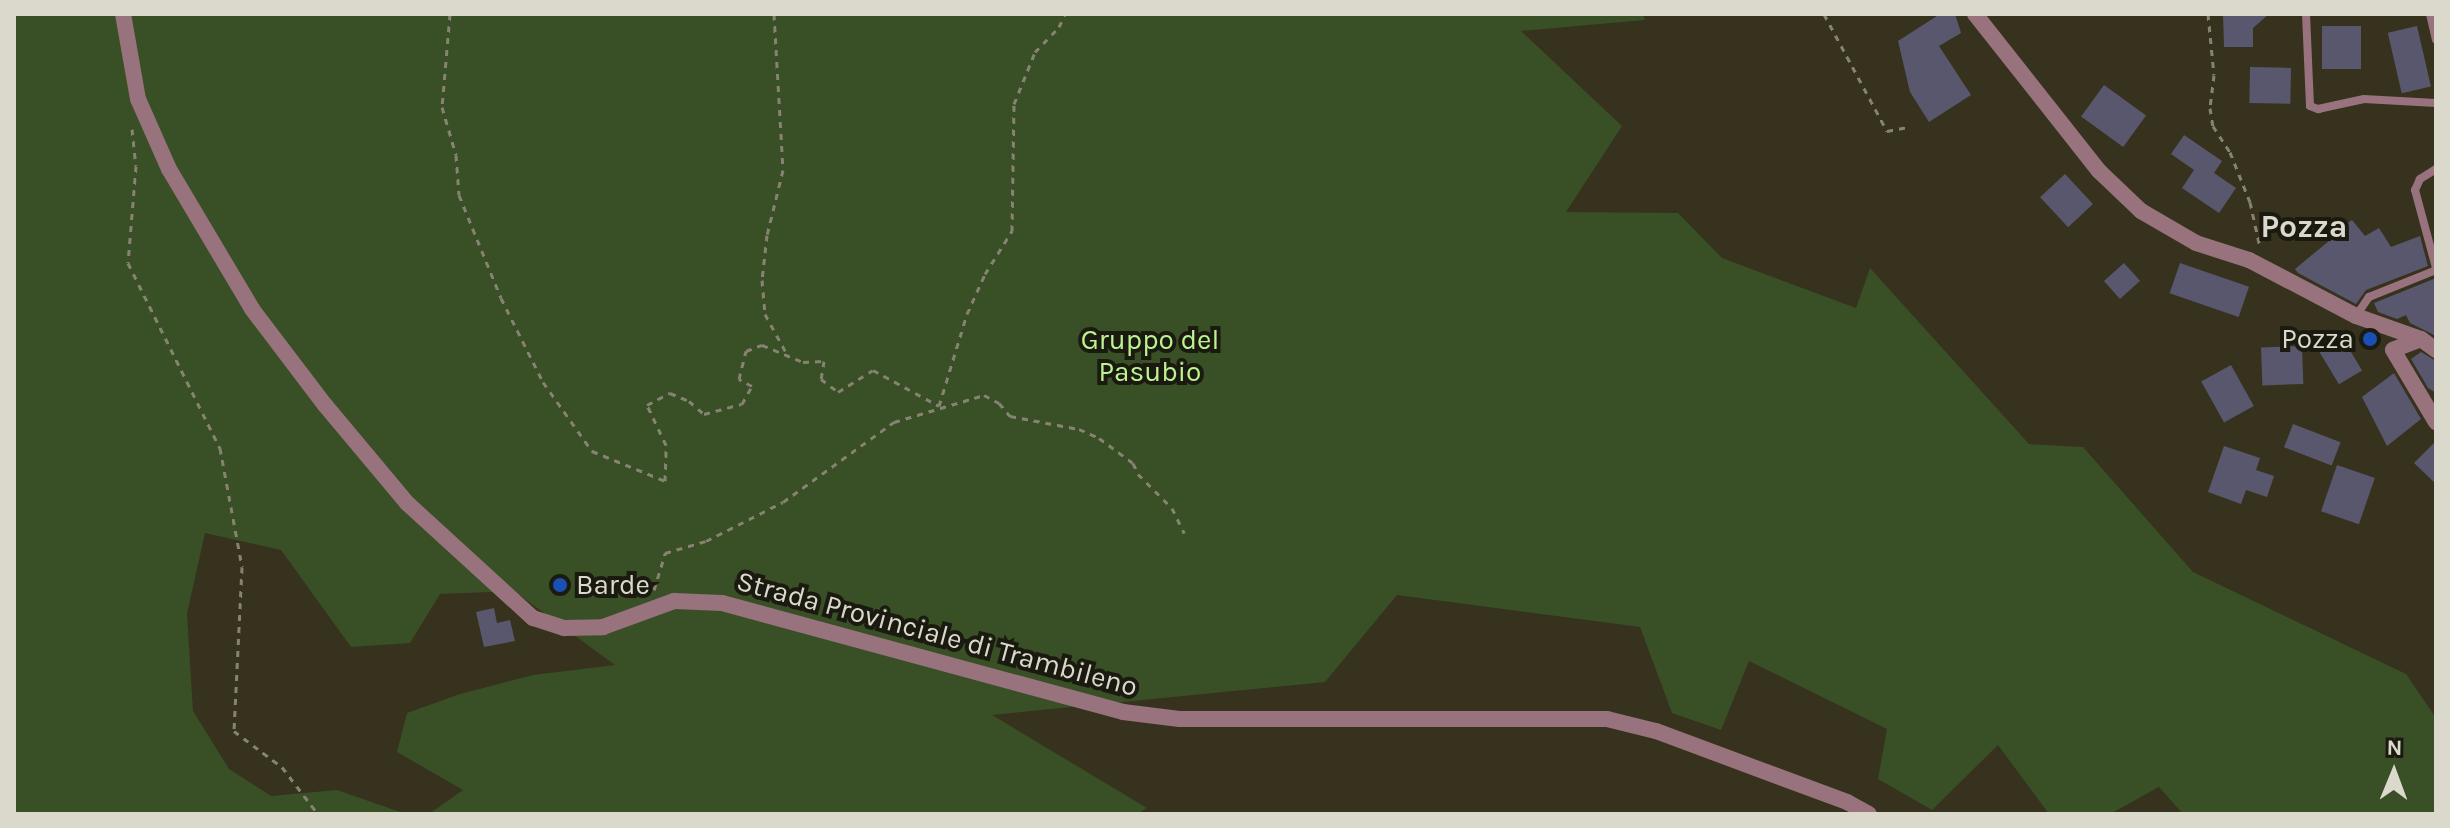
<!DOCTYPE html>
<html>
<head>
<meta charset="utf-8">
<style>
	body { margin:0 }
	#map { position:relative; width:2450px; height:828px; overflow:hidden; background:#36321d; font-family:Karla,sans-serif }
	div>[style] { position:absolute }
	[style*='--x'] { left:calc(var(--x)*1px); top:calc(var(--y)*1px); width:calc(var(--w)*1px); rotate:calc(var(--a)*1deg) }
	.green>* { inset:0; background:#394f25 }
	.building>* { inset:0; background:#59576d; transform-origin:0 0 }
	.path>* { height:3px; margin-top:-1.5px; transform-origin:0; background:repeating-linear-gradient(90deg,#868372 0 6px,transparent 0 12px) }
	.service>* { height:8px; margin:-4px; padding:0 4px; transform-origin:4px; border-radius:4px; background:#98727d }
	.minor>* { height:16px; margin:-8px; padding:0 8px; transform-origin:8px; border-radius:8px; background:#98727d }
	.tertiary>* { height:16px; margin:-8px; padding:0 8px; transform-origin:8px; border-radius:8px; background:#98727d }
	.dots>* { width:22px; height:22px; translate:-50% -50%; box-sizing:border-box; border:4px solid #1b1a10; border-radius:50% }
	span { translate:-50% -50%; white-space:nowrap; text-align:center; line-height:1.15; -webkit-text-stroke:8px #1b1a10; paint-order:stroke }
	.poi-label { font-size:28px; color:#dbd9cc }
	.right { translate:-100% -50%; text-align:right }
	.left { translate:0 -50%; text-align:left }
	.park-label { font-size:28px; color:#bcf390 }
	.street-label { font-size:28px; color:#dbd9cc }
	.quarter-label { font-size:32px; color:#dbd9cc; font-weight:700 }
	.frame { position:absolute; inset:0; border:16px solid #dbd9cc; pointer-events:none }
	.north { position:absolute; left:2354px; top:732px; width:80px; height:80px; -webkit-text-stroke:6px #1b1a10; paint-order:stroke; rotate:1deg; font-size:22px; font-weight:700; line-height:32px; text-align:center; color:#dbd9cc }
	.north::after { content:''; display:block; margin:auto; width:28px; height:36px; background:#dbd9cc; clip-path:polygon(50% 0,100% 100%,50% 72%,0 100%) }
</style>
</head>
<body>
<div id="map">
	<div class="green">
		<i style="clip-path:polygon(14px 14px,1643px 14px,1645px 20px,1521px 31px,1622px 126px,1566px 212px,1678px 213px,1722px 258px,1856px 308px,1870px 268px,2029px 444px,2083px 447px,2193px 572px,2406px 674px,2436px 718px,2436px 814px,2183px 814px,2159px 787px,2110px 814px,2049px 814px,1998px 745px,1932px 810px,1878px 779px,1887px 729px,1749px 661px,1721px 730px,1672px 713px,1640px 627px,1397px 595px,1325px 682px,992px 715px,1147px 808px,1137px 814px,429px 814px,463px 790px,397px 752px,407px 713px,460px 694px,533px 675px,615px 665px,514px 591px,440px 594px,410px 643px,351px 647px,281px 550px,205px 533px,187px 614px,193px 711px,229px 769px,271px 796px,337px 790px,406px 814px,14px 814px)"></i>
	</div>
	<div class="building">
		<i style="clip-path:polygon(1940px 14px,1955px 14px,1961px 33px,1939px 46px,1971px 95px,1929px 122px,1910px 92px,1898px 41px)"></i>
		<i style="clip-path:polygon(2223px 14px,2269px 14px,2253px 28px,2253px 47px,2224px 47px)"></i>
		<i style="left:2322px;top:26px;width:39px;height:43px"></i>
		<i style="left:2417px;top:26px;width:62px;height:30px;rotate:77deg"></i>
		<i style="left:2250px;top:67px;width:41px;height:36px;rotate:1deg"></i>
		<i style="left:2104px;top:85px;width:52px;height:39px;rotate:36deg"></i>
		<i style="clip-path:polygon(2184px 135px,2222px 161px,2214px 173px,2236px 188px,2219px 213px,2182px 188px,2194px 170px,2171px 154px)"></i>
		<i style="left:2065px;top:174px;width:41px;height:34px;rotate:47deg"></i>
		<i style="clip-path:polygon(2352px 220px,2365px 236px,2379px 228px,2391px 247px,2420px 236px,2428px 266px,2366px 290px,2356px 304px,2298px 273px,2295px 269px,2330px 240px,2327px 237px)"></i>
		<i style="left:2124px;top:263px;width:24px;height:27px;rotate:48deg"></i>
		<i style="left:2180px;top:263px;width:73px;height:32px;rotate:19deg"></i>
		<i style="clip-path:polygon(2436px 278px,2436px 336px,2410px 323px,2406px 315px,2397px 319px,2378px 312px,2374px 303px)"></i>
		<i style="left:2342px;top:337px;width:39px;height:27px;rotate:59deg"></i>
		<i style="left:2302px;top:346px;width:38px;height:41px;rotate:88deg"></i>
		<i style="clip-path:polygon(2421px 352px,2436px 361px,2436px 393px,2428px 388px,2411px 359px)"></i>
		<i style="left:2231px;top:365px;width:47px;height:34px;rotate:61deg"></i>
		<i style="clip-path:polygon(2394px 373px,2421px 419px,2387px 446px,2362px 397px)"></i>
		<i style="left:2293px;top:424px;width:51px;height:25px;rotate:21deg"></i>
		<i style="clip-path:polygon(2436px 441px,2436px 484px,2414px 463px)"></i>
		<i style="clip-path:polygon(2224px 446px,2260px 458px,2256px 470px,2274px 476px,2267px 497px,2246px 490px,2241px 504px,2208px 492px)"></i>
		<i style="left:2337px;top:465px;width:40px;height:49px;rotate:19deg"></i>
		<i style="clip-path:polygon(494px 608px,497px 623px,510px 620px,515px 641px,484px 647px,476px 612px)"></i>
	</div>
	<div class="path">
		<i style="--x:450;--y:14;--w:93;--a:94.9"></i>
		<i style="--x:442;--y:107;--w:50;--a:73.7"></i>
		<i style="--x:456;--y:155;--w:40;--a:85.7"></i>
		<i style="--x:459;--y:195;--w:111;--a:67.8"></i>
		<i style="--x:501;--y:298;--w:94;--a:63.4"></i>
		<i style="--x:543;--y:382;--w:85;--a:54.6"></i>
		<i style="--x:592;--y:451;--w:79;--a:22.3"></i>
		<i style="--x:665;--y:481;--w:36;--a:-88"></i>
		<i style="--x:666;--y:445;--w:44;--a:-115.4"></i>
		<i style="--x:647;--y:405;--w:26;--a:-28"></i>
		<i style="--x:670;--y:393;--w:21;--a:23"></i>
		<i style="--x:689;--y:401;--w:20;--a:41"></i>
		<i style="--x:704;--y:414;--w:39;--a:-15"></i>
		<i style="--x:742;--y:404;--w:21;--a:-61"></i>
		<i style="--x:752;--y:386;--w:15;--a:-152"></i>
		<i style="--x:739;--y:379;--w:29;--a:-76"></i>
		<i style="--x:746;--y:351;--w:17;--a:-21"></i>
		<i style="--x:762;--y:345;--w:44;--a:22.5"></i>
		<i style="--x:803;--y:362;--w:21;--a:-3"></i>
		<i style="--x:824;--y:361;--w:18;--a:99"></i>
		<i style="--x:821;--y:379;--w:21;--a:37"></i>
		<i style="--x:838;--y:392;--w:41;--a:-32.2"></i>
		<i style="--x:873;--y:370;--w:75;--a:28.6"></i>
		<i style="--x:939;--y:406;--w:96;--a:-73.1"></i>
		<i style="--x:967;--y:314;--w:44;--a:-65.8"></i>
		<i style="--x:985;--y:274;--w:51;--a:-57.9"></i>
		<i style="--x:1012;--y:231;--w:127;--a:-89.1"></i>
		<i style="--x:1014;--y:104;--w:56;--a:-68"></i>
		<i style="--x:1035;--y:52;--w:35;--a:-46"></i>
		<i style="--x:1059;--y:27;--w:14;--a:-65"></i>
		<i style="--x:774;--y:14;--w:156;--a:86.7"></i>
		<i style="--x:783;--y:170;--w:67;--a:103.8"></i>
		<i style="--x:767;--y:235;--w:45;--a:96.3"></i>
		<i style="--x:762;--y:280;--w:34;--a:85"></i>
		<i style="--x:765;--y:314;--w:48;--a:61.3"></i>
		<i style="--x:1824;--y:14;--w:133;--a:61.7"></i>
		<i style="--x:1887;--y:131;--w:20;--a:-11"></i>
		<i style="--x:2208;--y:14;--w:61;--a:84.4"></i>
		<i style="--x:2214;--y:75;--w:33;--a:97"></i>
		<i style="--x:2210;--y:108;--w:18;--a:81"></i>
		<i style="--x:2213;--y:126;--w:31;--a:57"></i>
		<i style="--x:2230;--y:152;--w:54;--a:68.2"></i>
		<i style="--x:2250;--y:202;--w:46;--a:77.5"></i>
		<i style="--x:132;--y:129;--w:37;--a:84"></i>
		<i style="--x:136;--y:166;--w:97;--a:94.7"></i>
		<i style="--x:128;--y:263;--w:207;--a:63.6"></i>
		<i style="--x:220;--y:448;--w:121;--a:79.5"></i>
		<i style="--x:242;--y:567;--w:164;--a:92.8"></i>
		<i style="--x:234;--y:731;--w:60;--a:36.9"></i>
		<i style="--x:282;--y:767;--w:59;--a:52.5"></i>
		<i style="--x:654;--y:590;--w:39;--a:-73"></i>
		<i style="--x:665;--y:553;--w:43;--a:-16.3"></i>
		<i style="--x:706;--y:541;--w:86;--a:-26.9"></i>
		<i style="--x:783;--y:502;--w:137;--a:-35.8"></i>
		<i style="--x:894;--y:422;--w:94;--a:-16.7"></i>
		<i style="--x:984;--y:395;--w:17;--a:28"></i>
		<i style="--x:999;--y:403;--w:17;--a:50"></i>
		<i style="--x:1010;--y:416;--w:70;--a:10.7"></i>
		<i style="--x:1079;--y:429;--w:22;--a:24"></i>
		<i style="--x:1099;--y:438;--w:42;--a:36.3"></i>
		<i style="--x:1133;--y:463;--w:12;--a:66"></i>
		<i style="--x:1138;--y:474;--w:48;--a:45"></i>
		<i style="--x:1172;--y:508;--w:28;--a:64"></i>
	</div>
	<div class="service">
		<i style="--x:2306;--y:14;--w:92;--a:87.5"></i>
		<i style="--x:2310;--y:106;--w:9;--a:21"></i>
		<i style="--x:2318;--y:109;--w:47;--a:-12.3"></i>
		<i style="--x:2364;--y:99;--w:72;--a:3.2"></i>
		<i style="--x:2430;--y:14;--w:26;--a:77"></i>
		<i style="--x:2436;--y:169;--w:19;--a:148"></i>
		<i style="--x:2420;--y:179;--w:12;--a:114"></i>
		<i style="--x:2415;--y:190;--w:81;--a:74.9"></i>
		<i style="--x:2356;--y:316;--w:23;--a:-56"></i>
		<i style="--x:2369;--y:297;--w:72;--a:-21.9"></i>
	</div>
	<div class="minor">
		<i style="--x:1975;--y:14;--w:200;--a:51.7"></i>
		<i style="--x:2099;--y:171;--w:58;--a:43.6"></i>
		<i style="--x:2141;--y:211;--w:64;--a:30.2"></i>
		<i style="--x:2196;--y:243;--w:56;--a:17.8"></i>
		<i style="--x:2249;--y:260;--w:121;--a:27.6"></i>
		<i style="--x:2356;--y:316;--w:69;--a:19.5"></i>
		<i style="--x:2421;--y:339;--w:19;--a:36"></i>
		<i style="--x:2421;--y:339;--w:30;--a:159"></i>
		<i style="--x:2393;--y:350;--w:84;--a:59.2"></i>
	</div>
	<div class="tertiary">
		<i style="--x:123;--y:14;--w:86;--a:80"></i>
		<i style="--x:138;--y:99;--w:77;--a:66.1"></i>
		<i style="--x:169;--y:169;--w:163;--a:59.3"></i>
		<i style="--x:252;--y:309;--w:121;--a:52.8"></i>
		<i style="--x:325;--y:405;--w:128;--a:50.1"></i>
		<i style="--x:407;--y:503;--w:171;--a:42.4"></i>
		<i style="--x:533;--y:618;--w:33;--a:18"></i>
		<i style="--x:564;--y:628;--w:39;--a:-1"></i>
		<i style="--x:603;--y:627;--w:76;--a:-20.1"></i>
		<i style="--x:674;--y:601;--w:48;--a:2.4"></i>
		<i style="--x:722;--y:603;--w:416;--a:15.2"></i>
		<i style="--x:1123;--y:712;--w:57;--a:7"></i>
		<i style="--x:1180;--y:719;--w:427;--a:0"></i>
		<i style="--x:1607;--y:719;--w:50;--a:13.8"></i>
		<i style="--x:1656;--y:731;--w:204;--a:20.4"></i>
		<i style="--x:1847;--y:802;--w:25;--a:29"></i>
	</div>
	<div class="dots">
		<i style="left:2370px;top:339px;background:#1a4fb4"></i>
		<i style="left:560px;top:585px;background:#1a4fb4"></i>
	</div>
	<div class="poi-label">
		<span class="right" style="left:2354px;top:339px">Pozza</span>
		<span class="left" style="left:576px;top:585px">Barde</span>
	</div>
	<div class="park-label">
		<span style="left:1150px;top:356px">Gruppo del<br>Pasubio</span>
	</div>
	<div class="street-label">
		<span style="left:937px;top:634px;rotate:15deg">Strada Provinciale di Trambileno</span>
	</div>
	<div class="quarter-label">
		<span style="left:2304px;top:227px">Pozza</span>
	</div>
	<div class="frame"></div>
	<div class="north">N</div>
</div>
</body>
</html>
